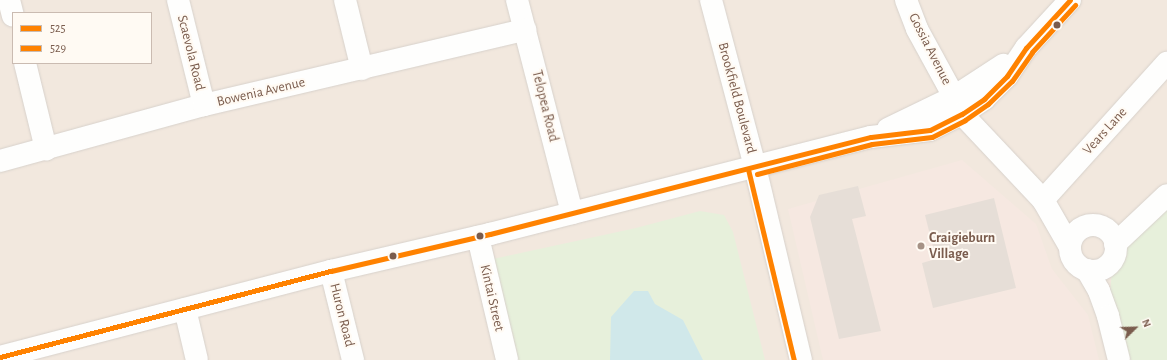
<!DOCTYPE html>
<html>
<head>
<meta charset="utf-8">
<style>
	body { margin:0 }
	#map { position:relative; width:1167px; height:360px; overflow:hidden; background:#f9f5f0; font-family:"Alegreya Sans",sans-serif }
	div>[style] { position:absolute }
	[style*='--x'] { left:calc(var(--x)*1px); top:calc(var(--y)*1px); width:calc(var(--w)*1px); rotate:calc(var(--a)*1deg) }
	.residential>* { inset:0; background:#f2e8de }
	.commercial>* { inset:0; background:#f6e8e1 }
	.green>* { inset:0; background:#e7f0db }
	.water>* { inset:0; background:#d0e8ea }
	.building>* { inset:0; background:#e6ded7 }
	.roads { filter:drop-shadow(0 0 1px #d7d1cb) drop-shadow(0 0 1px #d7d1cb) }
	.minor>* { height:22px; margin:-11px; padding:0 11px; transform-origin:11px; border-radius:11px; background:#fefefd }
	.minor>.ring { margin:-11px; padding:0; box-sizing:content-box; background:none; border:22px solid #fefefd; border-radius:50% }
	.bus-1>* { height:5px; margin:-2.5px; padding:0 2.5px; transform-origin:2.5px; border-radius:2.5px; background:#ff8200 }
	.bus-2>* { height:5px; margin:-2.5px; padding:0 2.5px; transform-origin:2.5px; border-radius:2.5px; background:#ff8200 }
	.dots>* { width:11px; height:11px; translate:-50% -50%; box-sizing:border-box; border:2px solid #fffaf3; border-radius:50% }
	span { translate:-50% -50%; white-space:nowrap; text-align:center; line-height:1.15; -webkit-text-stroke:4px #fffaf3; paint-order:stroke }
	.street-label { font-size:14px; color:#7a5c4d }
	.poi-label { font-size:14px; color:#7a5c4d; font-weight:700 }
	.left { translate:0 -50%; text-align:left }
	.legend { position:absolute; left:12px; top:12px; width:140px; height:52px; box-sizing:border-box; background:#fffaf3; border:1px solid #cabbb1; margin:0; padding:5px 7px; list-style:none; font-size:12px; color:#7a5c4d }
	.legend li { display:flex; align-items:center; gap:8px; height:20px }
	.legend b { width:20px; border:1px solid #cabbb1 }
	.north { position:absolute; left:1115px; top:308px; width:40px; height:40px; -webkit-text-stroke:3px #fffaf3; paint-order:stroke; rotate:67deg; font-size:11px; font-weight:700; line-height:16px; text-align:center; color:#7a5c4d }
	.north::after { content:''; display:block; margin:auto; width:14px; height:18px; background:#7a5c4d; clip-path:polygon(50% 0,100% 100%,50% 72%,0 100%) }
</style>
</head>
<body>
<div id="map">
	<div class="residential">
		<i style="clip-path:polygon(evenodd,0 0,1167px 0,1167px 360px,0 360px,0 0,13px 13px,151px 13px,151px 63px,13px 63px,13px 13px)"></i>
	</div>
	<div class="commercial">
		<i style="clip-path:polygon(962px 160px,1036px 224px,1052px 269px,1088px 315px,1099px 360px,823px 360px,788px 209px)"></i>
	</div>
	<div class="green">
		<i style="clip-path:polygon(1167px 195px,1167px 360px,1119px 360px,1108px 316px,1113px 259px,1115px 252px)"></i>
		<i style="clip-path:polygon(700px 211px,724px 215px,733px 232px,765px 360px,507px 360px,484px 261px,636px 228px)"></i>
	</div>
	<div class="water">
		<i style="clip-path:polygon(634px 291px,648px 291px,655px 304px,683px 320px,703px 360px,610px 360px,611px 317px)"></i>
	</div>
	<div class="building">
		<i style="clip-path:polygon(858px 186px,866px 216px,852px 219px,881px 331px,839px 339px,810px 217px,819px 195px)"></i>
		<i style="clip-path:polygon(994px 198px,1016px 288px,933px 308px,922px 263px,936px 259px,925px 215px)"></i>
	</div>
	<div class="roads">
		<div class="minor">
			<i style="--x:9;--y:0;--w:16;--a:76"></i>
			<i style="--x:178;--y:0;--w:108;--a:76.1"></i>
			<i style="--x:345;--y:0;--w:71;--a:76.2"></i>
			<i style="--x:517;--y:0;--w:220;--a:75.5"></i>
			<i style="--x:711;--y:0;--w:173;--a:75.2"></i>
			<i style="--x:755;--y:167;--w:198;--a:76.6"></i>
			<i style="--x:906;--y:0;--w:31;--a:69"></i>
			<i style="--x:917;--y:29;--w:77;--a:61.4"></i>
			<i style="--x:25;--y:63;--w:89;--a:76.3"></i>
			<i style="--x:962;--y:114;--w:118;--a:46.7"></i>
			<i style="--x:1043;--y:200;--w:54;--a:60.1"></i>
			<i style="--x:888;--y:129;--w:73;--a:-25.9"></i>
			<i style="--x:954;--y:97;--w:59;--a:-33.1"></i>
			<i style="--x:0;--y:161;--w:212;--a:-15.4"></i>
			<i style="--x:204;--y:105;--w:330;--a:-13.2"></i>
			<i style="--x:1043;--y:200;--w:185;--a:-47.9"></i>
			<i class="ring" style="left:1070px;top:225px;width:24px;height:24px"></i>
			<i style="--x:478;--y:237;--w:126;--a:76.7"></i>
			<i style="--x:1115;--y:244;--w:71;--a:-43.3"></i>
			<i style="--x:1087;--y:270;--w:24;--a:60"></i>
			<i style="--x:1099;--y:291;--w:27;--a:70"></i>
			<i style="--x:1108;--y:316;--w:45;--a:76"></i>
			<i style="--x:331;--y:271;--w:92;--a:76.1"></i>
			<i style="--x:185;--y:309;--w:52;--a:76.8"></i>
			<i style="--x:0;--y:357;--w:342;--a:-14.6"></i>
			<i style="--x:331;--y:271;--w:163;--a:-13.1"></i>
			<i style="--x:490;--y:234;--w:393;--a:-14.3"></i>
			<i style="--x:871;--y:137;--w:59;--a:-6.8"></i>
			<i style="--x:930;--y:130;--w:36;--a:-27"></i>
			<i style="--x:962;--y:114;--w:27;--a:-34"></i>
			<i style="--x:984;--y:99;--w:33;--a:-45"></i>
			<i style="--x:1007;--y:76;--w:34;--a:-56"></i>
			<i style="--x:1026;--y:48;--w:65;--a:-47.5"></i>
		</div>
	</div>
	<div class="bus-1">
		<i style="--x:0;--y:357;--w:342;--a:-14.6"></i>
		<i style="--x:331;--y:271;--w:163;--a:-13.1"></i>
		<i style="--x:490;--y:234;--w:393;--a:-14.3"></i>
		<i style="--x:871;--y:137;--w:59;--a:-6.8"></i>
		<i style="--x:930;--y:130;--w:36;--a:-27"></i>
		<i style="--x:962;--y:114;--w:27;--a:-34"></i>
		<i style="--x:984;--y:99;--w:33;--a:-45"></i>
		<i style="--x:1007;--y:76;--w:34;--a:-56"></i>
		<i style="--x:1026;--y:48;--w:65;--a:-47.5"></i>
	</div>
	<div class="bus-2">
		<i style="--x:748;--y:169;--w:196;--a:76.5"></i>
		<i style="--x:757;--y:174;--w:119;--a:-14.6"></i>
		<i style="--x:872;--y:144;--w:60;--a:-6.7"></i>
		<i style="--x:932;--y:137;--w:37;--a:-27"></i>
		<i style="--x:965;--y:120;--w:28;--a:-35"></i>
		<i style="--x:988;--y:104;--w:33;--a:-44"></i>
		<i style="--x:1012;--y:81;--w:35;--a:-55"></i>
		<i style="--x:1032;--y:52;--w:64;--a:-47.5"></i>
	</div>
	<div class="dots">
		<i style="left:1057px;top:25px;background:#7a5c4d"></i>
		<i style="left:480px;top:236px;background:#7a5c4d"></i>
		<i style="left:921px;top:246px;background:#a69286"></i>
		<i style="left:393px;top:256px;background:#7a5c4d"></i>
	</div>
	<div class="street-label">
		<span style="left:930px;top:49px;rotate:63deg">Gossia Avenue</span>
		<span style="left:191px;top:53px;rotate:76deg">Scaevola Road</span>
		<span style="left:261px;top:92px;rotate:-13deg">Bowenia Avenue</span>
		<span style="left:737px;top:98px;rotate:75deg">Brookfield Boulevard</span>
		<span style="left:545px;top:106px;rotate:76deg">Telopea Road</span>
		<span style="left:1105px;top:131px;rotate:-48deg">Vears Lane</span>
		<span style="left:492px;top:298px;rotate:77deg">Kintai Street</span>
		<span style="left:342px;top:315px;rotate:76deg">Huron Road</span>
	</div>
	<div class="poi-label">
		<span class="left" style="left:929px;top:246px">Craigieburn<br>Village</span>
	</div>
	<ul class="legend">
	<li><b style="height:5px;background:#ff8200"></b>525</li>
	<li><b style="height:5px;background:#ff8200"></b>529</li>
	</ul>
	<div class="north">N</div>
</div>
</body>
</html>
